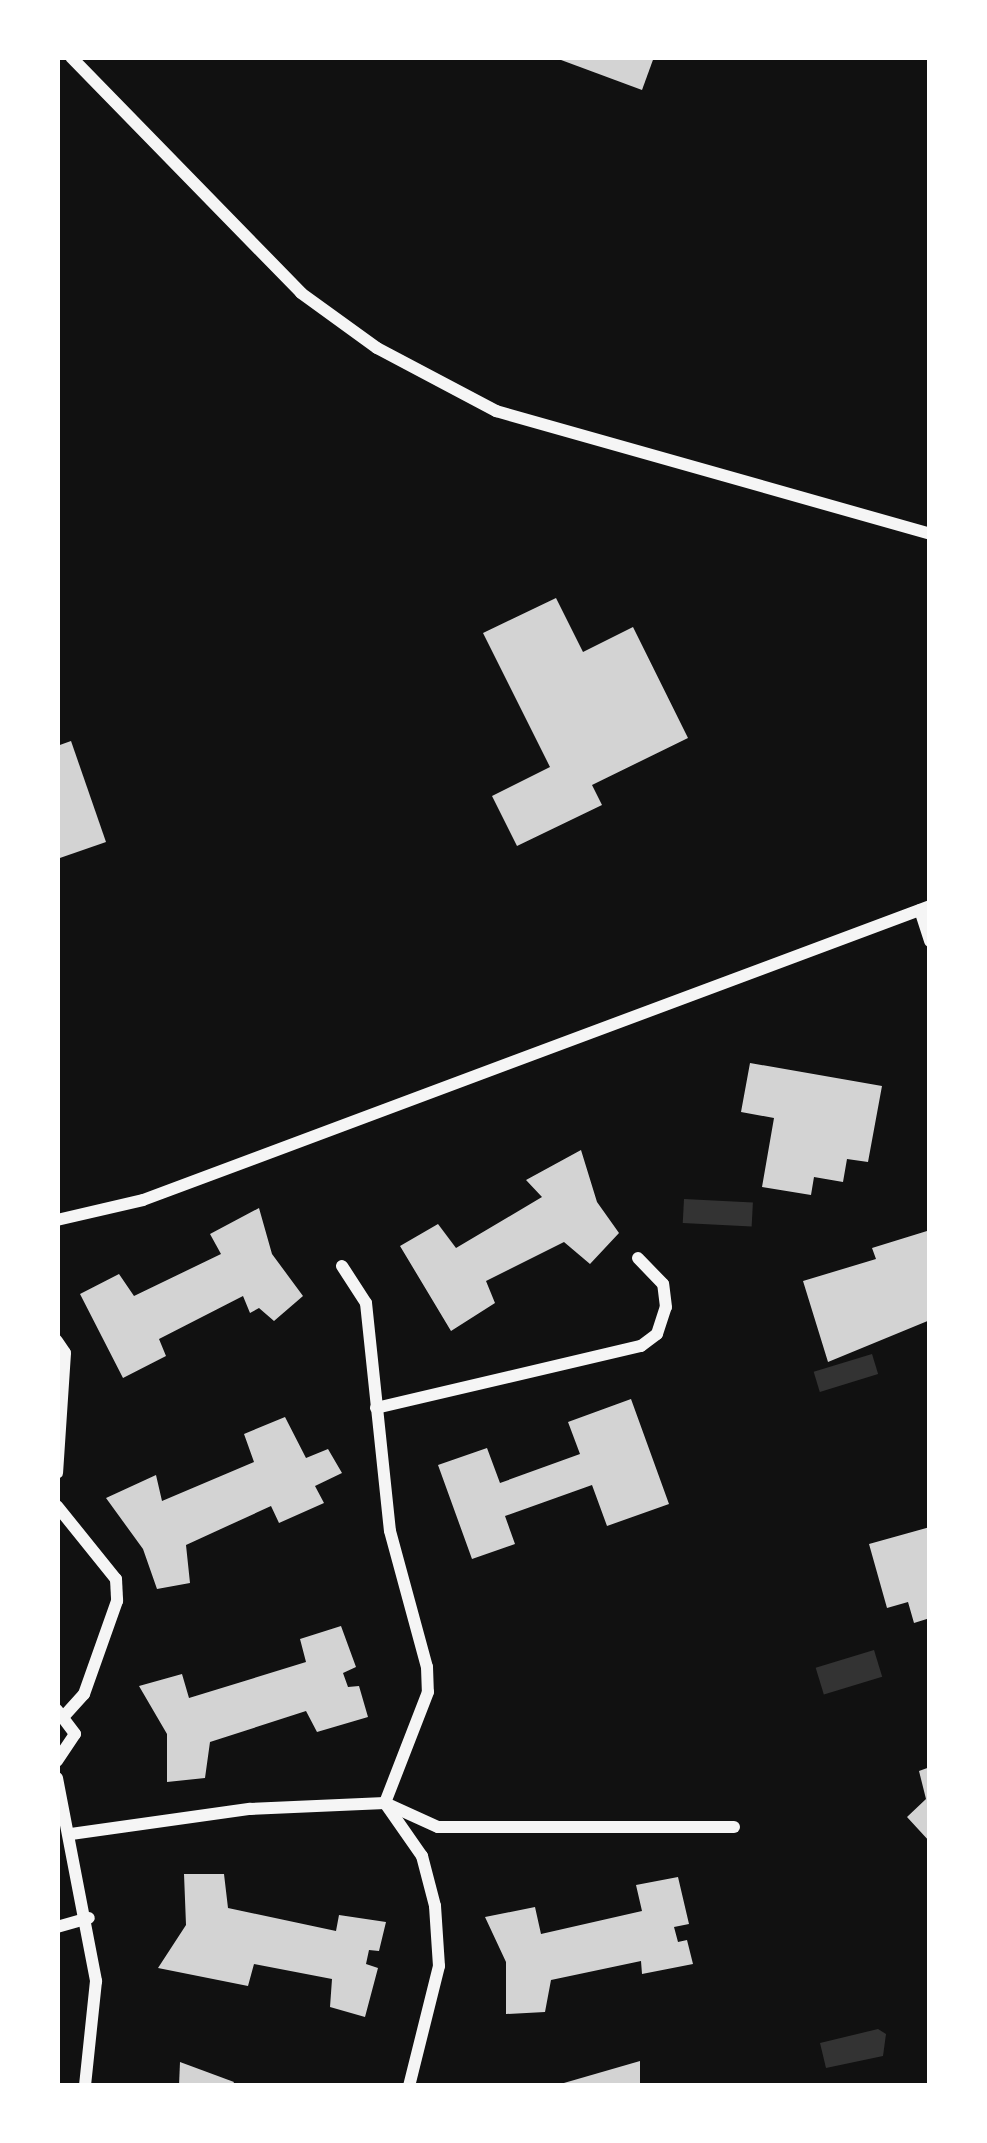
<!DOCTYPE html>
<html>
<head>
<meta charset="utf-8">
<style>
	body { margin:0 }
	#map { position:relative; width:987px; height:2143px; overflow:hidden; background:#111; font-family:"IBM Plex Sans",sans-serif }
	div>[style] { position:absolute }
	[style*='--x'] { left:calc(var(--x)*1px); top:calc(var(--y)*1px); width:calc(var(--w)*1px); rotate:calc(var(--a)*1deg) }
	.water>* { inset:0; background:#333; transform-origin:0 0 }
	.building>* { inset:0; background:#d3d3d3 }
	.minor>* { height:12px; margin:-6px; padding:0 6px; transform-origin:6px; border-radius:6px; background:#f5f5f5 }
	span { translate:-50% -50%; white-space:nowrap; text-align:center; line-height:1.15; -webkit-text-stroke:12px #fff; paint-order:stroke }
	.frame { position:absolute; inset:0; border:60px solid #fff; pointer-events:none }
</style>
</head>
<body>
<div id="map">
	<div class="water">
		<i style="left:684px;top:1199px;width:69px;height:24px;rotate:3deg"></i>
		<i style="left:872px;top:1354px;width:21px;height:61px;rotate:73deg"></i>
		<i style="left:874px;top:1650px;width:28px;height:61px;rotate:73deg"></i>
		<i style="clip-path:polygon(878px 2029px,886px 2034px,883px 2056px,826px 2068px,820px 2043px)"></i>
	</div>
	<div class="building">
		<i style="clip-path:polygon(553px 57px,654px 57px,642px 90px)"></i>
		<i style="clip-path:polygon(556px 598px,583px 652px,633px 627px,688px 738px,592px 785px,602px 805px,517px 846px,492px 796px,550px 767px,483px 633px)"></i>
		<i style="clip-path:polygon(71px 741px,106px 842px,57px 859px,57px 746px)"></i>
		<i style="clip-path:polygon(750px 1063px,882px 1086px,868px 1162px,847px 1159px,843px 1182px,814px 1177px,811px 1195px,762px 1187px,774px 1118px,741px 1112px)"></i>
		<i style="clip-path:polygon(581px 1150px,597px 1202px,619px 1233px,590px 1264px,564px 1242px,486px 1281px,495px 1303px,451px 1331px,400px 1246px,438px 1224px,456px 1248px,542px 1197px,526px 1180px)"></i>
		<i style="clip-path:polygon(259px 1208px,272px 1254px,303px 1296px,274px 1321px,259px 1308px,250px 1313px,243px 1296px,159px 1339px,166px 1356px,123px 1378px,80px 1294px,119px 1274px,134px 1296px,221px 1254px,210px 1234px)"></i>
		<i style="clip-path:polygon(927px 1231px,930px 1320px,828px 1362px,803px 1281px,876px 1259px,872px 1248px)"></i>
		<i style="clip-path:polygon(631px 1399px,669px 1504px,607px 1526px,592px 1485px,505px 1516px,515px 1544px,472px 1559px,438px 1465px,487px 1448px,500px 1483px,580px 1454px,568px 1422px)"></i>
		<i style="clip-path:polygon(285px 1417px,306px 1458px,328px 1449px,342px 1473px,315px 1486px,324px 1503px,279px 1523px,271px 1506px,186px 1545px,190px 1583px,157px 1589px,143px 1549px,106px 1498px,156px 1475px,162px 1501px,254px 1462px,244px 1434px)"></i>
		<i style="clip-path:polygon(930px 1527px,930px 1618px,914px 1623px,908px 1602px,887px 1608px,869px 1544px)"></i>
		<i style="clip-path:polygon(341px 1626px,356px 1667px,343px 1673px,348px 1687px,359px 1686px,368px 1717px,317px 1732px,306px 1711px,210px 1742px,205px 1778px,167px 1782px,167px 1734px,139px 1686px,182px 1674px,189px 1698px,306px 1662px,300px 1639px)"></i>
		<i style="clip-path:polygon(930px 1767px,930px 1842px,907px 1817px,926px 1799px,919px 1771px)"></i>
		<i style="clip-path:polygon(184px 1874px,224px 1874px,228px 1908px,336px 1931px,339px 1915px,386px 1922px,379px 1951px,369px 1950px,366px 1964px,378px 1968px,365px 2017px,330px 2007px,332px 1979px,254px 1964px,248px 1986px,158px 1968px,186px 1925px)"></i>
		<i style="clip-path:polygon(678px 1877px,689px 1924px,674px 1927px,678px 1942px,687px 1940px,693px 1964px,642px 1974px,641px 1961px,551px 1980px,545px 2012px,506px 2014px,506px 1962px,485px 1917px,535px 1907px,541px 1934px,642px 1911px,636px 1885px)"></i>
		<i style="clip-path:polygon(640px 2061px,640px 2086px,557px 2086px,557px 2085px)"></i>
		<i style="clip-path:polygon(180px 2062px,234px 2082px,232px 2086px,179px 2086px)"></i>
	</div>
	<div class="minor">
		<i style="--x:71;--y:57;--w:330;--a:45.7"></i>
		<i style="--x:301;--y:293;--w:94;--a:35.9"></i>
		<i style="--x:377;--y:348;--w:135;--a:27.9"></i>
		<i style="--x:496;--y:411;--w:451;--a:15.8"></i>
		<i style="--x:920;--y:910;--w:33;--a:72"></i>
		<i style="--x:57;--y:1220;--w:88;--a:-13.1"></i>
		<i style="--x:143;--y:1200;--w:840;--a:-20.48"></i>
		<i style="--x:342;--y:1266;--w:44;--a:57"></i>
		<i style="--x:366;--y:1303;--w:229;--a:84"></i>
		<i style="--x:390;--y:1531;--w:141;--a:74.8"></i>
		<i style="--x:427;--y:1667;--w:25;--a:88"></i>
		<i style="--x:428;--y:1692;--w:119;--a:111.2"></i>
		<i style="--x:385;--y:1803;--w:65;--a:55.1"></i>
		<i style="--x:422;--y:1856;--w:52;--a:75.4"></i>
		<i style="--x:435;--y:1906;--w:60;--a:86.2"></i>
		<i style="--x:439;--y:1966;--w:124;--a:104"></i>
		<i style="--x:57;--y:1341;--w:14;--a:56"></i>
		<i style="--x:65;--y:1353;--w:120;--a:93.8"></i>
		<i style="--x:376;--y:1408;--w:272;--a:-13.2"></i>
		<i style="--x:641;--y:1346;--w:20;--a:-37"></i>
		<i style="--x:657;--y:1334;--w:28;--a:-72"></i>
		<i style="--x:666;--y:1307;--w:23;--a:-97"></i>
		<i style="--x:663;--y:1284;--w:36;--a:-134"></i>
		<i style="--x:57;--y:1506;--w:94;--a:51.1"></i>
		<i style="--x:116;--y:1579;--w:22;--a:87"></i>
		<i style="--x:117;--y:1601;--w:99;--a:109.5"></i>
		<i style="--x:84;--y:1694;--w:28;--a:132"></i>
		<i style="--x:57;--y:1710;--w:30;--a:53"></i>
		<i style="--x:75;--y:1734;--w:32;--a:124"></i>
		<i style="--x:57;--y:1778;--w:207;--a:79.1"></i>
		<i style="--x:96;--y:1981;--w:106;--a:96"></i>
		<i style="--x:71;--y:1834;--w:181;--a:-8"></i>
		<i style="--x:250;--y:1809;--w:135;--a:-2.5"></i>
		<i style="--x:385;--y:1803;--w:58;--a:24.4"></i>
		<i style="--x:438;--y:1827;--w:296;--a:0"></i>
		<i style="--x:57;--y:1927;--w:33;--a:-16"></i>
	</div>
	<div class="frame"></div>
</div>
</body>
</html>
